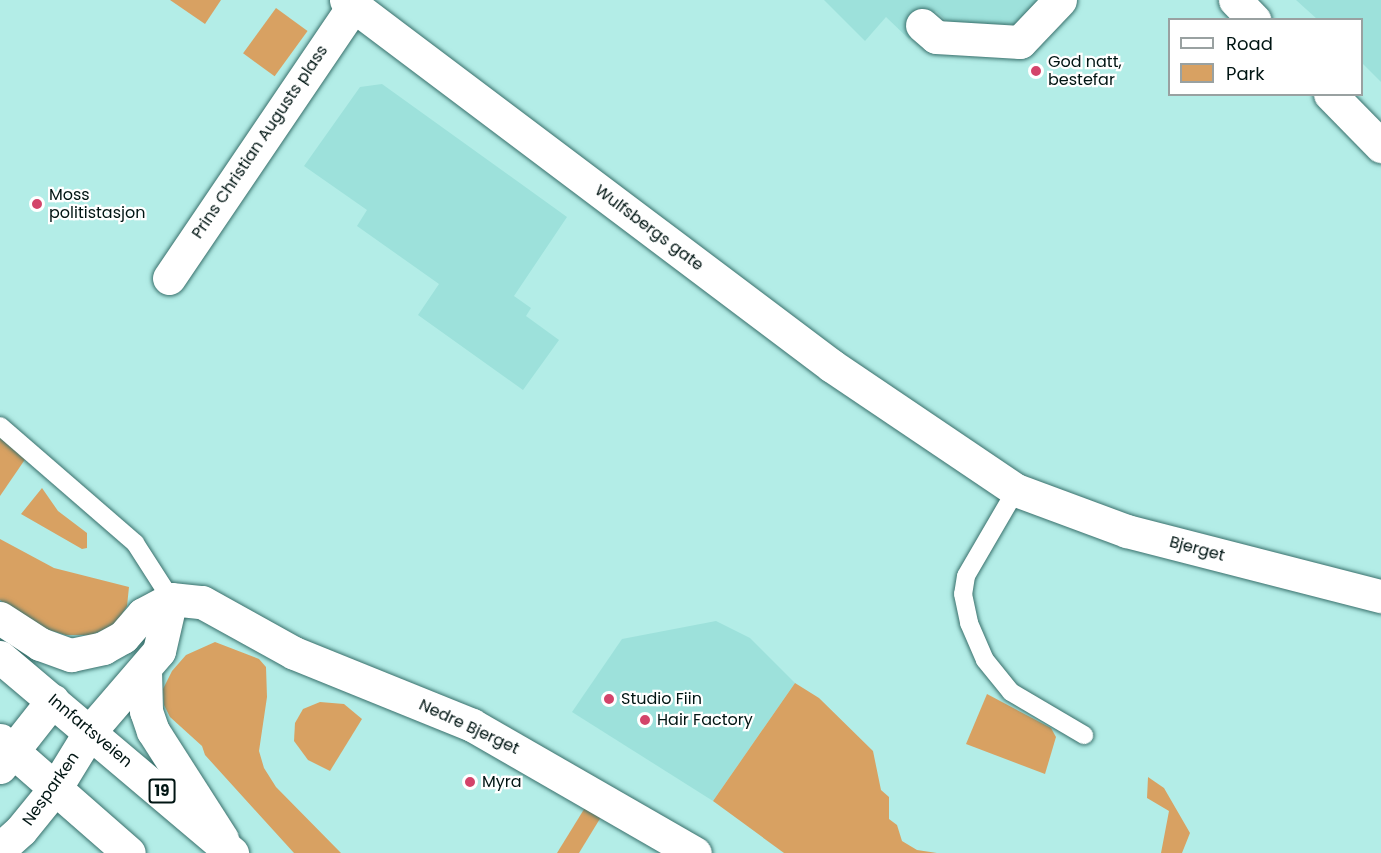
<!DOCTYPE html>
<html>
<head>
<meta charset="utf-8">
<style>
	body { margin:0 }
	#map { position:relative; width:1381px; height:853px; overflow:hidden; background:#b3ede7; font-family:Poppins,sans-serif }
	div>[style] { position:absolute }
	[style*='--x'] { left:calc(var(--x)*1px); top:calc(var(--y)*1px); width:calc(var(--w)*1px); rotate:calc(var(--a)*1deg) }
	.built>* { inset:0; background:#9de1db }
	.green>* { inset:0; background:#d8a162; transform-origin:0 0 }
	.roads { filter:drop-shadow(0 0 2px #386f6b) drop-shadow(0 0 2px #386f6b) }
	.service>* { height:18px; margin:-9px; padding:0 9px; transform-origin:9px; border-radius:9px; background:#fff }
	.minor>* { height:33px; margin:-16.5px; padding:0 16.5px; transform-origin:16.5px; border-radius:16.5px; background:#fff }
	.tertiary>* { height:33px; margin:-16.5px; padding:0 16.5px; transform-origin:16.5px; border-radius:16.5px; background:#fff }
	.trunk>* { height:33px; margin:-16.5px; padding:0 16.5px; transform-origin:16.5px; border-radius:16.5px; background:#fff }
	.dots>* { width:16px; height:16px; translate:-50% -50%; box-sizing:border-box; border:3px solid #fff; border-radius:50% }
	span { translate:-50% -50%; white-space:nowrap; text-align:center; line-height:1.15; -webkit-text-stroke:4.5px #fff; paint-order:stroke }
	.shield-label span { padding:2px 4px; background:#fff; border:2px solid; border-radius:4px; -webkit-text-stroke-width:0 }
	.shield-label { font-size:15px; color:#001513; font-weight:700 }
	.poi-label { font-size:16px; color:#001513 }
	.left { translate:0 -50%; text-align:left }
	.street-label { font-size:16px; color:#001513 }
	.legend { position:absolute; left:1168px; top:18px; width:195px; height:78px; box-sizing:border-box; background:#fff; border:2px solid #99a1a1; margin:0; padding:8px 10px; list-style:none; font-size:18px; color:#001513 }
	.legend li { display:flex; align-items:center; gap:12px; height:30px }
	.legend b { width:30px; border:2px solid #99a1a1 }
</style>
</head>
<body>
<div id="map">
	<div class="built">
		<i style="clip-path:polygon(824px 0,1040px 0,1016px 24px,951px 25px,936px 11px,909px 39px,886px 17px,865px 41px)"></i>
		<i style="clip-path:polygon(1296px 0,1381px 0,1381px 82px,1362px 63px,1362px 20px,1317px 19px)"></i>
		<i style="clip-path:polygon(382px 84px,567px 217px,514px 296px,531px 308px,526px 316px,559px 340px,523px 390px,418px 315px,439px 284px,357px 226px,367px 210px,304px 166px,360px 87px)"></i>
		<i style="clip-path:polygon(716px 621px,750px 638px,795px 683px,713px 801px,572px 712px,622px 639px)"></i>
	</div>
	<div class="green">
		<i style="clip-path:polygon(170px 0,221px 0,205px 24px)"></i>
		<i style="left:276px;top:8px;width:39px;height:56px;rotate:36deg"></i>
		<i style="clip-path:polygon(0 438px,26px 458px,0 496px)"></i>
		<i style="clip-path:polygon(42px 488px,58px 511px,87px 533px,87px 548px,82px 549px,21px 514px)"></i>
		<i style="clip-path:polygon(0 539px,54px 568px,129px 587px,127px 606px,115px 625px,91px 635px,66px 635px,35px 626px,0 600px)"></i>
		<i style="clip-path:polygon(215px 642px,259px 659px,266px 667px,267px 697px,259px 751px,264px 768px,276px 787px,341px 853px,294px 853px,205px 755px,202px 746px,170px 717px,164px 705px,163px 689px,172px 671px,186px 655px)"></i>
		<i style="clip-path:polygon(795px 683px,819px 698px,873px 751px,881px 790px,889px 797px,889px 819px,897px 825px,902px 841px,917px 850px,937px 853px,784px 853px,713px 801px)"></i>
		<i style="clip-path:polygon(987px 694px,1051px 728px,1056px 737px,1045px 774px,966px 744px)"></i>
		<i style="clip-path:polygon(320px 702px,344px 704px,362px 719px,330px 771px,308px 760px,294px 741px,295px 723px,303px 709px)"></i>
		<i style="clip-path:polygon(1148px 777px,1164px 788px,1190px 833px,1182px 853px,1161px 853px,1169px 811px,1147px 798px)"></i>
		<i style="clip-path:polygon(586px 806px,601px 817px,579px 853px,557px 853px)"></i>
	</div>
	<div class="roads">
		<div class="service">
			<i style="--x:0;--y:426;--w:179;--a:40.9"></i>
			<i style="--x:135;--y:543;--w:67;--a:57.3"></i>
			<i style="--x:1016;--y:490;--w:99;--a:120.2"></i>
			<i style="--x:966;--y:576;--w:18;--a:99"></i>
			<i style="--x:963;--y:594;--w:30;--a:78"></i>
			<i style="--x:969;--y:623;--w:40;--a:66.6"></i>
			<i style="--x:985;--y:660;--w:41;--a:50.9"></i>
			<i style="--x:1011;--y:692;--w:85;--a:30.5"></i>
		</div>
		<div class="minor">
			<i style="--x:346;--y:0;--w:608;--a:36.98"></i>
			<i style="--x:832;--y:366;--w:222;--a:34"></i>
			<i style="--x:1016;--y:490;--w:118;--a:20.3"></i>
			<i style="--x:1127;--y:531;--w:262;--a:14.4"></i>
			<i style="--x:922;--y:25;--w:18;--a:41"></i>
			<i style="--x:936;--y:37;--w:84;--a:3.4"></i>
			<i style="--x:1020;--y:42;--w:58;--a:-46.4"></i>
			<i style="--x:169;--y:278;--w:328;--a:-55.9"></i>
			<i style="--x:171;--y:599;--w:31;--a:6"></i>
			<i style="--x:202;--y:602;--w:105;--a:29"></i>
			<i style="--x:294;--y:653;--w:192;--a:22"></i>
			<i style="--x:472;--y:725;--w:257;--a:29.9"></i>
			<i style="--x:0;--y:618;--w:48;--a:33"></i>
			<i style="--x:40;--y:644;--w:33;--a:20"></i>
			<i style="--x:71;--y:655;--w:33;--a:-12"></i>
			<i style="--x:103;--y:648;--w:23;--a:-29"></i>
			<i style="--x:123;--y:637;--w:30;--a:-49"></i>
			<i style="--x:143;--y:614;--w:32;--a:-28"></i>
			<i style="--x:145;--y:670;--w:41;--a:88.6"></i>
			<i style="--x:146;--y:711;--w:21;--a:71"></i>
			<i style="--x:153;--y:731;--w:128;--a:57.4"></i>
			<i style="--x:0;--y:767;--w:85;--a:-51.7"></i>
			<i style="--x:0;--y:849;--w:28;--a:-42"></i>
			<i style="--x:21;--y:830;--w:55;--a:-50.9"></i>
			<i style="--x:56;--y:787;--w:67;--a:-58.4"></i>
			<i style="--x:91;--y:730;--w:104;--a:-49.3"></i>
			<i style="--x:159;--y:651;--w:53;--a:-77"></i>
		</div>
		<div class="tertiary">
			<i style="--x:1235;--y:0;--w:28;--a:46"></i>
			<i style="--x:1330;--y:94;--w:73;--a:45.6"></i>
		</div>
		<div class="trunk">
			<i style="--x:0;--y:657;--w:304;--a:40.2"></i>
			<i style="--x:0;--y:740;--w:171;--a:41.2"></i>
		</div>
	</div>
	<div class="dots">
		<i style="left:1036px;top:71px;background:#d3446a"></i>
		<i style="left:37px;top:204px;background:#d3446a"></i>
		<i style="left:609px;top:699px;background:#d3446a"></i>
		<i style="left:645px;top:720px;background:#d3446a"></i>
		<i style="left:470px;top:782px;background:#d3446a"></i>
	</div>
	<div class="shield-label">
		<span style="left:162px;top:791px">19</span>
	</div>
	<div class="poi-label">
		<span class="left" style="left:1048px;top:71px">God natt,<br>bestefar</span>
		<span class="left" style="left:49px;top:204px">Moss<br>politistasjon</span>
		<span class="left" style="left:621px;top:699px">Studio Fiin</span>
		<span class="left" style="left:657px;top:720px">Hair Factory</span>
		<span class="left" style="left:482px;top:782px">Myra</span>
	</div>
	<div class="street-label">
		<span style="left:260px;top:142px;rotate:-56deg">Prins Christian Augusts plass</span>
		<span style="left:649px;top:228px;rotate:37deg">Wulfsbergs gate</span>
		<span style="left:1197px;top:549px;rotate:15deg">Bjerget</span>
		<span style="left:469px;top:727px;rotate:25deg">Nedre Bjerget</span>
		<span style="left:90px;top:731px;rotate:40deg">Innfartsveien</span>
		<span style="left:51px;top:789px;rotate:-55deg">Nesparken</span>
	</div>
	<ul class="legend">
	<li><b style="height:8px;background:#fff"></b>Road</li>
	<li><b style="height:16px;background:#d8a162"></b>Park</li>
	</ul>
</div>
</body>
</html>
